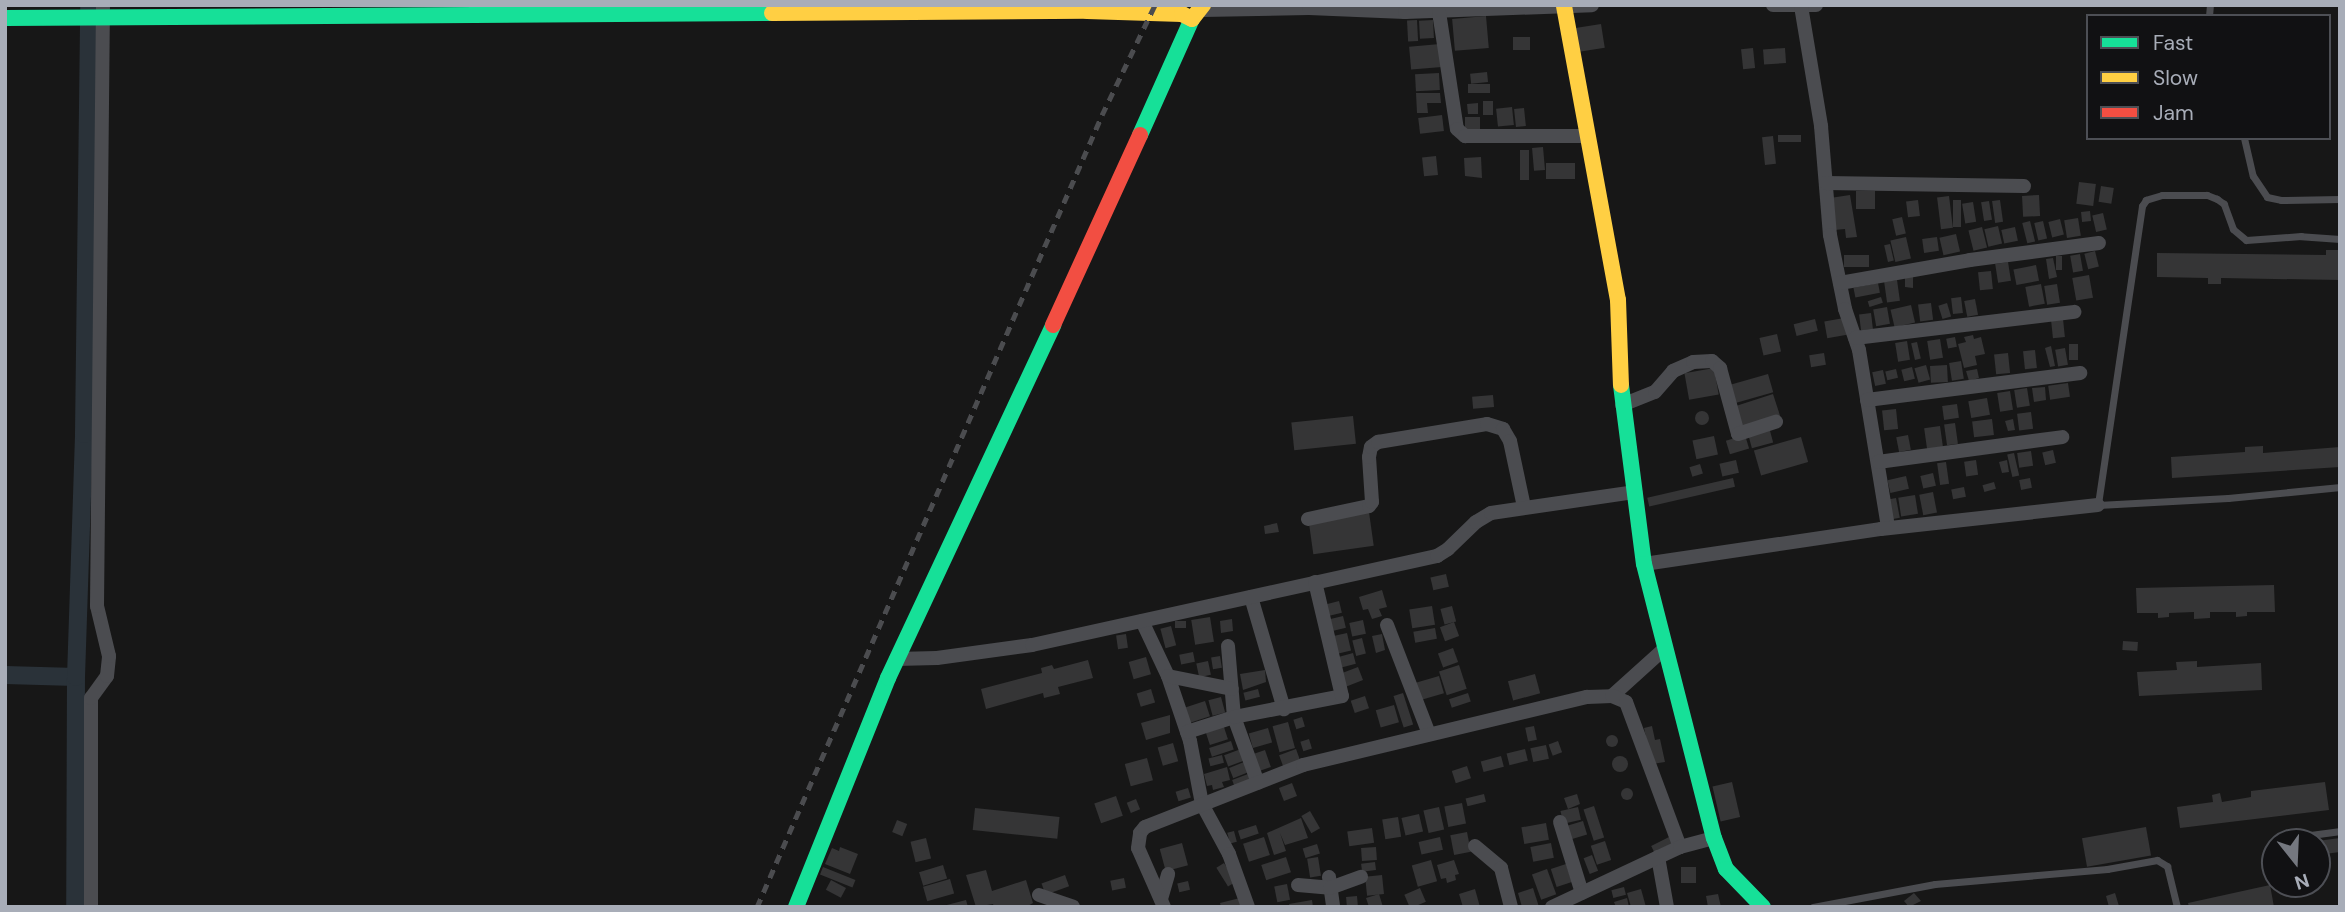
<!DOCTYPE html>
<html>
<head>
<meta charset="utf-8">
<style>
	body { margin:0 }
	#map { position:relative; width:2345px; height:912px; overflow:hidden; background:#171717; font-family:"DM Sans",sans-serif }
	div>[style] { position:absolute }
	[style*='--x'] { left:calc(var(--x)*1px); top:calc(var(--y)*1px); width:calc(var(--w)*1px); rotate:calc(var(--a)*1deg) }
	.canal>* { height:18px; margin:-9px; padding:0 9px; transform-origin:9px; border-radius:9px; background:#2a3239 }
	.building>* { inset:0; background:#353536; transform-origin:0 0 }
	.round { border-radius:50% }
	.lane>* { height:7px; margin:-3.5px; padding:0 3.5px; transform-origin:3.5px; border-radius:3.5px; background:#4b4c50 }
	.street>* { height:14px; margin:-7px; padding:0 7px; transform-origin:7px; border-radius:7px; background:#4b4c50 }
	.fast>* { height:16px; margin:-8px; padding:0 8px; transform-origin:8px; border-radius:8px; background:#16e098 }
	.slow>* { height:16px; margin:-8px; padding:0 8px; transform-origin:8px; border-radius:8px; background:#ffcf43 }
	.jam>* { height:16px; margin:-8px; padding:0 8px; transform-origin:8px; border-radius:8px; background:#f24e42 }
	.rail>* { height:5px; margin-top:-2.5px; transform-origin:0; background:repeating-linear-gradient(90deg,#4b4c4f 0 9px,transparent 0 16px) }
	span { translate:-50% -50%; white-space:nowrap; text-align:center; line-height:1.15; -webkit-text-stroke:6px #111113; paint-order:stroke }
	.frame { position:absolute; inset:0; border:7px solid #a8adb8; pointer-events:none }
	.legend { position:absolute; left:2086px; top:14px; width:245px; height:126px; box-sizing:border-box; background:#111113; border:2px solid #4d4f55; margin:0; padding:9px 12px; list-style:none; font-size:21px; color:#a8adb8 }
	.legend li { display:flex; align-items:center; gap:14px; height:35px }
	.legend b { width:35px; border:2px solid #4d4f55 }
	.north { position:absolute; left:2261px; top:828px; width:70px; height:70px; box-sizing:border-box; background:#111113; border:2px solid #4d4f55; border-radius:50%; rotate:162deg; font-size:19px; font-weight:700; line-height:28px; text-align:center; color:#a8adb8 }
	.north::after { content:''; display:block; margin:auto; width:24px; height:32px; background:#757880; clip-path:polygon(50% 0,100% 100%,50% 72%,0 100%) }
</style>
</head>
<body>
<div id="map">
	<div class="canal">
		<i style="--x:5;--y:675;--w:71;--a:1.6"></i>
		<i style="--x:76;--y:677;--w:230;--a:90.2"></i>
		<i style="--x:76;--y:677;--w:243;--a:-88.1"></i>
		<i style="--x:84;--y:434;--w:429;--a:-89.3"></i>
	</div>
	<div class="building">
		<i style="left:1486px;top:16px;width:32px;height:34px;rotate:85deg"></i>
		<i style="left:1417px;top:20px;width:21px;height:10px;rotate:87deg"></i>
		<i style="left:1433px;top:20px;width:18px;height:14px;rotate:87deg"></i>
		<i style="left:1601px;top:24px;width:24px;height:29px;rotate:81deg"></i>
		<i style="left:1530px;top:37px;width:13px;height:17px;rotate:90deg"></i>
		<i style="left:1440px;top:44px;width:23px;height:31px;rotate:85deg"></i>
		<i style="left:1753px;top:48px;width:20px;height:12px;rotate:84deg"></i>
		<i style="left:1785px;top:48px;width:15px;height:22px;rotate:86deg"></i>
		<i style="left:1487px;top:72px;width:10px;height:17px;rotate:84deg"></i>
		<i style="left:1439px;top:73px;width:17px;height:24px;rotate:87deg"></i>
		<i style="left:1490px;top:84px;width:9px;height:22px;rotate:90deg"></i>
		<i style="clip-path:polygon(1416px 93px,1440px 93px,1441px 103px,1427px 103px,1428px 113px,1417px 113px)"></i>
		<i style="left:1483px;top:101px;width:10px;height:14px"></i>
		<i style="clip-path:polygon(1478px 103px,1478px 114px,1468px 114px,1467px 104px)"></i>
		<i style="left:1512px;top:107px;width:18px;height:16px;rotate:84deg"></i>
		<i style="left:1524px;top:108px;width:18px;height:10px;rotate:84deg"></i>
		<i style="left:1442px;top:115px;width:16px;height:24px;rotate:83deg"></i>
		<i style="left:1480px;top:117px;width:13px;height:15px;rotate:90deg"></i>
		<i style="left:1778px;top:135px;width:23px;height:7px"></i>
		<i style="left:1773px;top:136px;width:28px;height:11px;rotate:84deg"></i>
		<i style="left:1543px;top:147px;width:23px;height:11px;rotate:85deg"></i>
		<i style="left:1520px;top:150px;width:9px;height:30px"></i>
		<i style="left:1436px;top:156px;width:19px;height:14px;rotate:84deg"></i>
		<i style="clip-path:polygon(1481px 157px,1482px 178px,1465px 176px,1464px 158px)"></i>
		<i style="left:1546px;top:163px;width:29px;height:16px"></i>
		<i style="left:2079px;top:182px;width:17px;height:22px;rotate:7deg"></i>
		<i style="left:2101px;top:186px;width:13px;height:16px;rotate:9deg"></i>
		<i style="left:1875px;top:191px;width:18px;height:19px;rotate:90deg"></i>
		<i style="clip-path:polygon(1850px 195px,1857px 237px,1846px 238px,1845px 229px,1834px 230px,1830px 198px)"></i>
		<i style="left:2039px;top:195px;width:21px;height:17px;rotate:87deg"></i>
		<i style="left:1949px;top:196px;width:32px;height:12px;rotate:83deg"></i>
		<i style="left:1918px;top:200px;width:16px;height:12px;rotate:83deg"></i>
		<i style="left:1953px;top:200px;width:8px;height:27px"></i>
		<i style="left:2000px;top:200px;width:22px;height:8px;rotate:82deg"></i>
		<i style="left:1989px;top:201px;width:19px;height:8px;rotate:81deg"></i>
		<i style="left:1973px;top:202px;width:20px;height:11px;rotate:81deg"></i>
		<i style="left:2090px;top:211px;width:10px;height:9px;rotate:84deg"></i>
		<i style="left:2103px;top:213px;width:17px;height:11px;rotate:77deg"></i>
		<i style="left:1902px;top:217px;width:17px;height:10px;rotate:77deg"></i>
		<i style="left:2078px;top:218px;width:18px;height:14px;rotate:81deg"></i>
		<i style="left:2060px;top:219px;width:16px;height:12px;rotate:76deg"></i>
		<i style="left:2030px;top:221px;width:21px;height:8px;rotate:76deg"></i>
		<i style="left:2043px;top:221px;width:18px;height:9px;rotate:77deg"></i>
		<i style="left:1998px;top:226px;width:18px;height:14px;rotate:77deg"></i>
		<i style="left:1982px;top:227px;width:21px;height:14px;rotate:76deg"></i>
		<i style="left:2015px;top:227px;width:14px;height:14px;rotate:78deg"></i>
		<i style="left:1956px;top:234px;width:18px;height:17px;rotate:77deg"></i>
		<i style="left:1906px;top:237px;width:22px;height:16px;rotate:77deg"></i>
		<i style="left:1937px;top:237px;width:14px;height:15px;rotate:82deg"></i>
		<i style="left:1890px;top:244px;width:17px;height:6px;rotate:77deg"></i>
		<i style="clip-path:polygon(2326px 250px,2340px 250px,2340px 280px,2221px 278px,2221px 284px,2208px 284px,2208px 278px,2157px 277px,2157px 253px,2326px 255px)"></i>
		<i style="left:2095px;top:251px;width:16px;height:11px;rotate:76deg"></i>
		<i style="left:2080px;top:254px;width:17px;height:10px;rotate:80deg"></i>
		<i style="left:1844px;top:255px;width:25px;height:12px"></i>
		<i style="left:2056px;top:256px;width:6px;height:14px"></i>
		<i style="clip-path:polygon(2053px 258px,2057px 277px,2049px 279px,2046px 259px)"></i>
		<i style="left:2008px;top:262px;width:19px;height:13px;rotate:81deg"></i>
		<i style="left:2036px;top:265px;width:16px;height:23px;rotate:79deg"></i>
		<i style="left:1991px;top:271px;width:18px;height:13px;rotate:84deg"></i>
		<i style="left:2089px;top:275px;width:23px;height:17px;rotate:80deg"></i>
		<i style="clip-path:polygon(1905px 276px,1913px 277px,1913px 288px,1905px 287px)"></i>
		<i style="left:1897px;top:280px;width:21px;height:13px;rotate:82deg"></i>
		<i style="left:1878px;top:283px;width:10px;height:25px;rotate:79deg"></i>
		<i style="left:2041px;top:284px;width:20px;height:16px;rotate:79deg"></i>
		<i style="left:2057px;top:284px;width:19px;height:13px;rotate:81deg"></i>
		<i style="left:1881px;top:297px;width:6px;height:14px;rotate:72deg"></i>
		<i style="left:1961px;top:297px;width:16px;height:10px;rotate:83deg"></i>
		<i style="left:1975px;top:299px;width:16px;height:11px;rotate:79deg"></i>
		<i style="left:1931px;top:303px;width:17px;height:13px;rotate:83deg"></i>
		<i style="left:1947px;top:303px;width:14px;height:9px;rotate:73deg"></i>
		<i style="left:1911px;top:305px;width:18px;height:21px;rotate:77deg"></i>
		<i style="left:1887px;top:307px;width:17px;height:14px;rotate:80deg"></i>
		<i style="left:1871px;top:313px;width:16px;height:12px;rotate:83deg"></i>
		<i style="left:1844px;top:318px;width:17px;height:20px;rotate:80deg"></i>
		<i style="left:1815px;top:319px;width:12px;height:22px;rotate:76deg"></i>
		<i style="left:2063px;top:319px;width:18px;height:12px;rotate:84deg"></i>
		<i style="left:1777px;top:334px;width:18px;height:18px;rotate:77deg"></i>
		<i style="clip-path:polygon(1973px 335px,1974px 339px,1981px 337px,1985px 354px,1975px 356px,1977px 365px,1964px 368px,1958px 344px,1966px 342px,1964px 337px)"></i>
		<i style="left:1955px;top:337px;width:10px;height:9px;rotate:79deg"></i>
		<i style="left:1940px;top:339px;width:19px;height:13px;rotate:81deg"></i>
		<i style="left:1907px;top:341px;width:19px;height:12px;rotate:81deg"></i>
		<i style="left:1917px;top:342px;width:17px;height:6px;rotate:77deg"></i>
		<i style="left:2069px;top:344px;width:9px;height:16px"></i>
		<i style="clip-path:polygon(2051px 346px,2055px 366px,2050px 367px,2045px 348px)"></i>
		<i style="left:2065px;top:348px;width:17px;height:10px;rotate:80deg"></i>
		<i style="left:2035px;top:350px;width:18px;height:12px;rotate:84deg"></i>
		<i style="left:1824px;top:353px;width:12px;height:15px;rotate:81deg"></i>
		<i style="left:2008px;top:353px;width:20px;height:14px;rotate:84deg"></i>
		<i style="left:1961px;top:361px;width:18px;height:12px;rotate:81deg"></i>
		<i style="left:1926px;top:365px;width:15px;height:12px;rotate:74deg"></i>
		<i style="left:1947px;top:365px;width:17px;height:17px;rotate:87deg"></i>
		<i style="left:1912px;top:367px;width:12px;height:11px;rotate:76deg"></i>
		<i style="left:1714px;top:368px;width:27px;height:30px;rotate:80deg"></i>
		<i style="left:1896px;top:369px;width:9px;height:11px;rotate:77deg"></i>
		<i style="clip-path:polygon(1977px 369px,1979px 378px,1969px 381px,1966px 371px)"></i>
		<i style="left:1883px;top:370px;width:14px;height:11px;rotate:78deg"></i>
		<i style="left:1768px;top:374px;width:19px;height:41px;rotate:74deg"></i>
		<i style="left:2068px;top:383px;width:14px;height:20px;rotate:82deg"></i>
		<i style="clip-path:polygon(2045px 387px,2046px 400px,2034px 402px,2032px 388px)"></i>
		<i style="left:2027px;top:388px;width:18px;height:13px;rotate:81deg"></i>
		<i style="left:2010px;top:391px;width:19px;height:13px;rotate:81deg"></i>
		<i style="left:1773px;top:394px;width:26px;height:39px;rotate:72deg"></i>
		<i style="left:1493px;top:395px;width:12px;height:21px;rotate:85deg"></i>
		<i style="left:1987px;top:398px;width:17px;height:19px;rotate:80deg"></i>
		<i style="left:1957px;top:404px;width:14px;height:15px;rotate:82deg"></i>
		<i style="left:1896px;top:409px;width:20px;height:14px;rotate:84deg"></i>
		<i class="round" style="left:1695px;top:411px;width:14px;height:14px"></i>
		<i style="left:2031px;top:412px;width:17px;height:14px;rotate:83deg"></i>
		<i style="left:1353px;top:416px;width:28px;height:62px;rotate:84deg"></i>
		<i style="left:1992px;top:419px;width:16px;height:20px;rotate:83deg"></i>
		<i style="clip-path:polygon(2013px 419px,2015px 430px,2008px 431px,2005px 421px)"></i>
		<i style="left:1955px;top:423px;width:21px;height:11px;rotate:82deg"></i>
		<i style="left:1940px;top:426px;width:21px;height:16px;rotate:82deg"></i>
		<i style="left:1769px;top:427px;width:16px;height:22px;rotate:75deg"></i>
		<i style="left:1745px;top:435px;width:14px;height:20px;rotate:73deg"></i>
		<i style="left:1908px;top:435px;width:15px;height:12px;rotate:79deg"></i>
		<i style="left:1714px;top:436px;width:19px;height:22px;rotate:78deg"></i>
		<i style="left:1801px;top:437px;width:26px;height:49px;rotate:74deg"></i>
		<i style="clip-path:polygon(2263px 446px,2263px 453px,2340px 447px,2340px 467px,2172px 478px,2171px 457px,2245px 452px,2245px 447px)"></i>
		<i style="left:2053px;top:450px;width:13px;height:11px;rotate:77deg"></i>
		<i style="left:2031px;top:451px;width:15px;height:14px;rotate:82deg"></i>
		<i style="left:2014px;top:453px;width:23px;height:7px;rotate:77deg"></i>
		<i style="left:1736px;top:460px;width:13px;height:17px;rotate:77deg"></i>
		<i style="left:1976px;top:460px;width:15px;height:12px;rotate:82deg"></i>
		<i style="clip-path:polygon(2007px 460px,2009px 472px,2002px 473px,1999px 462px)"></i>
		<i style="left:1946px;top:462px;width:22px;height:9px;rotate:82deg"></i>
		<i style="left:1700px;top:464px;width:10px;height:11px;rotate:73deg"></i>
		<i style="left:1933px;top:473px;width:13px;height:13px;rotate:77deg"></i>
		<i style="left:1906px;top:476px;width:13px;height:19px;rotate:77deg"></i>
		<i style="left:1733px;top:478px;width:9px;height:88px;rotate:77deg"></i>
		<i style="left:2030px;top:478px;width:10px;height:11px;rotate:79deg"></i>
		<i style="left:1994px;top:482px;width:7px;height:12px;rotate:74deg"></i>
		<i style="left:1964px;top:487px;width:10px;height:13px;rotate:79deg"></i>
		<i style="left:1933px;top:492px;width:21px;height:14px;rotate:79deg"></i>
		<i style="left:1915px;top:495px;width:19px;height:17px;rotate:81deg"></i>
		<i style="left:1896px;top:498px;width:20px;height:8px;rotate:79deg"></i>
		<i style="left:1369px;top:512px;width:34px;height:61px;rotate:82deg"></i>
		<i style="clip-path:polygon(1277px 523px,1279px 532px,1265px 534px,1264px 526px)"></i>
		<i style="left:1446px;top:574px;width:13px;height:16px;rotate:77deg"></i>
		<i style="clip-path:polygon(2274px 585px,2275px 612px,2247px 612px,2247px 616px,2236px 617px,2236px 612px,2210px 612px,2210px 618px,2194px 619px,2194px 612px,2169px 613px,2169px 617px,2158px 618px,2158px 613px,2137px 613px,2136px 588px)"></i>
		<i style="clip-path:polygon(1382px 590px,1387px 607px,1379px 609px,1382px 616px,1372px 619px,1368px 609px,1363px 610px,1359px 597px)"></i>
		<i style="left:1339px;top:601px;width:12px;height:15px;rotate:76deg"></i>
		<i style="left:1432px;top:606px;width:19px;height:23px;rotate:81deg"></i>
		<i style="left:1452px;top:606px;width:16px;height:12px;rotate:75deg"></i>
		<i style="left:1343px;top:616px;width:12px;height:16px;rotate:76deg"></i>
		<i style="left:1210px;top:617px;width:25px;height:19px;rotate:81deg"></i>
		<i style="clip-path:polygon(1232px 619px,1233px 631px,1221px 633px,1220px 621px)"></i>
		<i style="left:1363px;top:620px;width:14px;height:14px;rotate:78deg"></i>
		<i style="left:1186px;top:621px;width:7px;height:11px;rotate:90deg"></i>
		<i style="left:1454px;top:622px;width:15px;height:15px;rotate:70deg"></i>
		<i style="left:1171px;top:626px;width:20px;height:11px;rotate:75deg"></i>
		<i style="left:1435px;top:628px;width:11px;height:22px;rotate:80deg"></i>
		<i style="left:1347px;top:633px;width:18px;height:15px;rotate:77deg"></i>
		<i style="left:1126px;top:634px;width:14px;height:10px;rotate:82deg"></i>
		<i style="clip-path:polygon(1382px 634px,1385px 650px,1376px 653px,1372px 636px)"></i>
		<i style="left:1362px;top:638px;width:16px;height:10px;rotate:76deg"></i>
		<i style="left:2123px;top:641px;width:15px;height:9px;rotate:4deg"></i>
		<i style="left:1453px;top:648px;width:15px;height:16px;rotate:70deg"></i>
		<i style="left:1193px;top:652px;width:10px;height:14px;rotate:79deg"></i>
		<i style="left:1353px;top:653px;width:11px;height:17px;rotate:75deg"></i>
		<i style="left:1220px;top:656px;width:12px;height:9px;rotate:81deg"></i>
		<i style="left:1146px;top:657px;width:18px;height:18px;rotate:74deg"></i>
		<i style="clip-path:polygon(1088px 660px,1093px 678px,1058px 687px,1060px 694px,1044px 698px,1043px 693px,986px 709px,981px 689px,1042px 673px,1041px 668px,1052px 665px,1054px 669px)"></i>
		<i style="left:1208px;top:661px;width:14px;height:12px;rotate:78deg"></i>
		<i style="clip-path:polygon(2197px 661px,2197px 667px,2261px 663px,2262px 690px,2139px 696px,2137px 672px,2177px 670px,2176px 662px)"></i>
		<i style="left:1459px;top:665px;width:25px;height:21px;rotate:72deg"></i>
		<i style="left:1358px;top:667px;width:14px;height:19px;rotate:69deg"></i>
		<i style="clip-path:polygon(1265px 670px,1266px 682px,1243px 690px,1240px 674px)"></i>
		<i style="left:1535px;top:674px;width:20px;height:28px;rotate:75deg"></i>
		<i style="left:1439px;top:676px;width:18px;height:25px;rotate:74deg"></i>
		<i style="left:1151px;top:689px;width:14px;height:15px;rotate:73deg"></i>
		<i style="left:1258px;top:689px;width:8px;height:15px;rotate:76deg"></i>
		<i style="left:1403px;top:693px;width:33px;height:10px;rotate:72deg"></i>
		<i style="left:1468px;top:693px;width:9px;height:20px;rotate:72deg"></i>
		<i style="left:1365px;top:696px;width:13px;height:15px;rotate:72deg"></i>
		<i style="left:1221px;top:697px;width:16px;height:13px;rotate:75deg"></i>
		<i style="left:1205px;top:701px;width:16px;height:24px;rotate:72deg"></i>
		<i style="left:1394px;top:705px;width:18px;height:19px;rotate:74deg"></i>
		<i style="clip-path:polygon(1170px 715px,1170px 733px,1146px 740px,1141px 723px)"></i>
		<i style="left:1302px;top:717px;width:10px;height:9px;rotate:73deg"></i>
		<i style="left:1288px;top:722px;width:27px;height:16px;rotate:75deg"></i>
		<i style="left:1223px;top:724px;width:16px;height:19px;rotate:72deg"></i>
		<i style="left:1534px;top:726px;width:14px;height:9px;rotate:78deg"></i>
		<i style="clip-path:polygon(1652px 726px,1655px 740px,1660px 739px,1665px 762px,1652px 764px,1644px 728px)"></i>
		<i style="left:1268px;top:728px;width:15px;height:20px;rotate:74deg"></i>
		<i class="round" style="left:1606px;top:735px;width:12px;height:12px"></i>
		<i style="left:1309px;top:739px;width:10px;height:9px;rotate:73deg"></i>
		<i style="left:1231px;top:741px;width:9px;height:23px;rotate:72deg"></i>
		<i style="left:1558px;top:741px;width:12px;height:10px;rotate:70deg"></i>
		<i style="left:1173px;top:743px;width:19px;height:16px;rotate:74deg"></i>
		<i style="left:1546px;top:745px;width:14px;height:16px;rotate:78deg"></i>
		<i style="left:1241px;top:749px;width:12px;height:18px;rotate:70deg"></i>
		<i style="left:1296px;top:749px;width:12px;height:18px;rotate:70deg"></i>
		<i style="left:1525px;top:749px;width:12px;height:19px;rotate:76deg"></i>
		<i style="left:1265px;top:750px;width:18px;height:13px;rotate:71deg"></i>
		<i style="left:1222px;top:755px;width:8px;height:14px;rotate:76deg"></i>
		<i style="left:1501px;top:756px;width:11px;height:21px;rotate:75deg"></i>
		<i class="round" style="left:1612px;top:756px;width:16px;height:16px"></i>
		<i style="left:1147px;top:758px;width:23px;height:23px;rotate:75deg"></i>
		<i style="left:1244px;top:762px;width:11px;height:16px;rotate:68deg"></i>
		<i style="left:1467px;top:766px;width:13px;height:16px;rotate:72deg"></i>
		<i style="clip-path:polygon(1227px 767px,1230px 780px,1222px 782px,1224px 787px,1213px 790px,1212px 785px,1207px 786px,1204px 774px)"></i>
		<i style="left:1248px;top:774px;width:9px;height:17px;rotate:69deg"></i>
		<i style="left:1732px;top:782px;width:36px;height:20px;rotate:77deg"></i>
		<i style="clip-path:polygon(2325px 782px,2329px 810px,2180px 828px,2177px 807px,2213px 802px,2212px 795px,2220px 793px,2222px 802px,2251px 797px,2251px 791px)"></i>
		<i style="left:1292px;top:783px;width:14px;height:14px;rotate:69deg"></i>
		<i class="round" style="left:1621px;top:788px;width:12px;height:12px"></i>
		<i style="left:1188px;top:788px;width:10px;height:13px;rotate:73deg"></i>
		<i style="left:1484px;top:794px;width:8px;height:19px;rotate:76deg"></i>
		<i style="clip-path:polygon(1577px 794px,1580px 804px,1568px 809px,1564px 798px)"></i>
		<i style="left:1116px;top:796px;width:21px;height:23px;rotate:71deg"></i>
		<i style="left:1136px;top:799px;width:11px;height:10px;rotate:68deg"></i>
		<i style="left:1462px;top:803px;width:21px;height:18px;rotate:79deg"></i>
		<i style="left:1594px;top:806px;width:33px;height:11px;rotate:72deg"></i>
		<i style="left:1439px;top:807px;width:23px;height:16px;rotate:77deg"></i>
		<i style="left:1578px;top:807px;width:13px;height:18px;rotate:77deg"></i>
		<i style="left:975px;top:808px;width:85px;height:22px;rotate:6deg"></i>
		<i style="left:1310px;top:811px;width:20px;height:10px;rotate:60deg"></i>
		<i style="left:1419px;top:814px;width:18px;height:18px;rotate:77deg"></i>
		<i style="left:1398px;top:817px;width:20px;height:16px;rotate:81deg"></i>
		<i style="clip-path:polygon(1301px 818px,1308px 838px,1285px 845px,1280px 833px,1286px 851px,1274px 855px,1267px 833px)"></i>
		<i style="left:897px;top:820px;width:11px;height:13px;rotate:22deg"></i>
		<i style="left:1583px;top:821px;width:14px;height:20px;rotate:73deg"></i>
		<i style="left:1546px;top:823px;width:17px;height:25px;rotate:80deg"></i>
		<i style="left:1256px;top:825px;width:9px;height:19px;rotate:72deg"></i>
		<i style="left:2146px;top:827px;width:29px;height:65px;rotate:80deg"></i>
		<i style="left:1372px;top:828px;width:15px;height:25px;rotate:82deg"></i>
		<i style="left:1234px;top:831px;width:11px;height:7px;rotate:75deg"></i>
		<i style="left:1467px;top:832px;width:20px;height:17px;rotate:79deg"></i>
		<i style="left:1264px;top:837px;width:19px;height:22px;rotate:72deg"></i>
		<i style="left:1440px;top:837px;width:13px;height:22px;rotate:77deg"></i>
		<i style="left:1669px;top:837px;width:7px;height:20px;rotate:63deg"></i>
		<i style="left:926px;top:838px;width:21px;height:16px;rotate:76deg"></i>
		<i style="clip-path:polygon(2340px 838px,2340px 852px,2317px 855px,2317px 841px)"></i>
		<i style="left:1605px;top:841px;width:20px;height:15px;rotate:72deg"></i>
		<i style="left:1182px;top:843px;width:23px;height:23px;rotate:75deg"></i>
		<i style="left:1551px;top:843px;width:15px;height:21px;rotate:79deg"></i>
		<i style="left:1317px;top:844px;width:10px;height:15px;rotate:73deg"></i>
		<i style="clip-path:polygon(840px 847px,858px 854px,850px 874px,825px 864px,832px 848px,839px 851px)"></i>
		<i style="left:1376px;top:847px;width:13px;height:15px;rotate:86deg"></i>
		<i style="left:1592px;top:855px;width:17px;height:9px;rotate:69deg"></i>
		<i style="left:1286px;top:857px;width:16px;height:26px;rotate:72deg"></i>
		<i style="left:1318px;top:857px;width:19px;height:11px;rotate:81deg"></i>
		<i style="left:1431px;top:860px;width:22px;height:20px;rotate:74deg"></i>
		<i style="clip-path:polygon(1454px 860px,1459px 874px,1455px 875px,1456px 880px,1447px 883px,1446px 878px,1441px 879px,1437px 865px)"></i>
		<i style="left:1375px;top:862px;width:8px;height:14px;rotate:83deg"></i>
		<i style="left:1224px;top:863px;width:22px;height:9px;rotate:58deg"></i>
		<i style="left:1566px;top:864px;width:19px;height:16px;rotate:72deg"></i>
		<i style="left:943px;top:865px;width:14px;height:25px;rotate:73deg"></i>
		<i style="left:823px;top:867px;width:35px;height:8px;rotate:22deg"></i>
		<i style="left:1681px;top:867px;width:15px;height:16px"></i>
		<i style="left:1547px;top:869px;width:27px;height:16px;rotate:70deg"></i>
		<i style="clip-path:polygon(986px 870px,992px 891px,1026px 880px,1033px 903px,1026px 907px,994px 907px,993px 904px,976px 907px,966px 875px)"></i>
		<i style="left:1065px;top:875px;width:12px;height:25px;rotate:70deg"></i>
		<i style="left:1382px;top:875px;width:19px;height:17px;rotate:84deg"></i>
		<i style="left:1124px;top:878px;width:10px;height:14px;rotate:79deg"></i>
		<i style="left:950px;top:879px;width:15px;height:28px;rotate:74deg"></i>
		<i style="left:831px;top:880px;width:17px;height:11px;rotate:28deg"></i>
		<i style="left:1188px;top:881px;width:9px;height:11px;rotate:77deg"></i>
		<i style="left:1287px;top:884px;width:16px;height:13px;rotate:79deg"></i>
		<i style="clip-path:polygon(2270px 885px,2274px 907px,2189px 907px,2188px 903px)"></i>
		<i style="left:1624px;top:887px;width:8px;height:13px;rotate:76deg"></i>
		<i style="left:1420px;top:888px;width:15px;height:17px;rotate:67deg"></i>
		<i style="clip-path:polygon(1533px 888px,1539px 907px,1522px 907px,1518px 893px)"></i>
		<i style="clip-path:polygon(1475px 889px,1480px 907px,1463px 907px,1459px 894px)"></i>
		<i style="clip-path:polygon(1641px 889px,1646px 907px,1631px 907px,1627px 893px)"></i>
		<i style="clip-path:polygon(1914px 893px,1921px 901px,1909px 907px,1904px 901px)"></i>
		<i style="clip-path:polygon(2115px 893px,2119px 906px,2109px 907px,2106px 896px)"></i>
		<i style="clip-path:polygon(1379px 894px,1383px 907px,1369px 907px,1366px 898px)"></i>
		<i style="clip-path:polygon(1718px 894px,1721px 907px,1708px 907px,1706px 896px)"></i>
		<i style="left:1357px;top:896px;width:11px;height:11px;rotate:85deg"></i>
		<i style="clip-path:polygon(1240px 898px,1242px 907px,1221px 907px,1220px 903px)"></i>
		<i style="clip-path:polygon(1627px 898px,1629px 907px,1616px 907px,1614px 902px)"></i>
		<i style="clip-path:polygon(966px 900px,968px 907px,943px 907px,943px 906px)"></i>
		<i style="clip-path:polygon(1312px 900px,1313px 907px,1290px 907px,1289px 904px)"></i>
	</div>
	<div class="lane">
		<i style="--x:2209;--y:16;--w:11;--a:-85"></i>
		<i style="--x:2244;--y:138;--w:39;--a:77"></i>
		<i style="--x:2253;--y:176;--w:25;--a:56"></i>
		<i style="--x:2267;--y:197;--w:14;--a:12"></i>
		<i style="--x:2281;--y:200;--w:59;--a:-1"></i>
		<i style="--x:2340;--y:239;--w:39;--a:-176"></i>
		<i style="--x:2301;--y:236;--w:55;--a:175.8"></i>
		<i style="--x:2246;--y:240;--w:17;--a:-140"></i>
		<i style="--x:2233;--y:229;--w:27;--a:-110"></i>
		<i style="--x:2224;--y:204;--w:9;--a:-144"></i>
		<i style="--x:2217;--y:199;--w:11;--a:-158"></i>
		<i style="--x:2207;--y:195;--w:45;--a:180"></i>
		<i style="--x:2162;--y:195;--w:17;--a:163"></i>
		<i style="--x:2146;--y:200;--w:7;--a:124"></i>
		<i style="--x:2142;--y:206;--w:302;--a:98.4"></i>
		<i style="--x:2098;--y:505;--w:130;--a:-3.1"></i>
		<i style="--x:2228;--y:498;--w:113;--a:-5.6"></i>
		<i style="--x:2281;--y:839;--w:60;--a:-7.7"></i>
		<i style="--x:1813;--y:907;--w:124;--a:-10.7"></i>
		<i style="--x:1935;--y:884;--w:173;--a:-5"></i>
		<i style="--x:2107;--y:869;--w:51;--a:-10.2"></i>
		<i style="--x:2157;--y:860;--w:12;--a:31"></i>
		<i style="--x:2167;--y:866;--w:42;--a:76.3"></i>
	</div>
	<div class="street">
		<i style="--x:1773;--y:5;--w:43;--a:0"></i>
		<i style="--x:1801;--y:6;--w:122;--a:80.5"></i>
		<i style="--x:1821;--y:126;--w:109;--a:85.3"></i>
		<i style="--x:1830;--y:235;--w:76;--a:78.5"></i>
		<i style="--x:1845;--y:309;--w:43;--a:71.1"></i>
		<i style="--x:1859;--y:350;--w:180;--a:80.7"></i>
		<i style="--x:1202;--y:10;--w:107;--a:-1.1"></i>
		<i style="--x:1309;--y:8;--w:96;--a:2.4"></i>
		<i style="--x:1405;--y:12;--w:187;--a:-2.1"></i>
		<i style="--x:1439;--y:12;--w:118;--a:81.3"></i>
		<i style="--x:1457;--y:129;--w:11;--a:41"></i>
		<i style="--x:1465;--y:136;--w:122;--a:0"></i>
		<i style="--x:1826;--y:183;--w:198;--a:0.9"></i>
		<i style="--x:1840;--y:283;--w:132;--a:-10"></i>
		<i style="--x:1970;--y:260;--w:130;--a:-7.5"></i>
		<i style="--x:1855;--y:338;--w:221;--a:-6.8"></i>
		<i style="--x:1867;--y:400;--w:215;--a:-7.2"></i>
		<i style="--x:1622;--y:405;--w:35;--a:-22"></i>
		<i style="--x:1655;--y:392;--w:28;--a:-49"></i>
		<i style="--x:1673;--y:371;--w:22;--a:-24"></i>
		<i style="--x:1693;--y:362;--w:19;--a:-3"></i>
		<i style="--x:1712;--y:361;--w:11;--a:41"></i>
		<i style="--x:1720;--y:368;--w:68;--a:74.7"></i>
		<i style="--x:1738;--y:434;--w:40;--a:-18"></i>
		<i style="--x:1878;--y:462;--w:186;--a:-7.7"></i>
		<i style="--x:1308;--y:519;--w:62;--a:-12"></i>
		<i style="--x:1369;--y:506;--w:5;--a:-53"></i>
		<i style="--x:1372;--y:502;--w:45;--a:-93.8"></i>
		<i style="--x:1369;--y:457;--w:10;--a:-79"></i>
		<i style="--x:1371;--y:447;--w:9;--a:-36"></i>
		<i style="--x:1378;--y:442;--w:110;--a:-9.4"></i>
		<i style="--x:1487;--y:424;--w:17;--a:17"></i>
		<i style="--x:1503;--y:429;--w:14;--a:60"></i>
		<i style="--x:1510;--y:441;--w:67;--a:78"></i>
		<i style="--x:1644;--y:564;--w:240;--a:-8.4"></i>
		<i style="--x:1881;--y:529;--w:218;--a:-6.3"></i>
		<i style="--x:1251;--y:597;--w:117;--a:73.6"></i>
		<i style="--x:1142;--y:621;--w:61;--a:64.7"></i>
		<i style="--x:1168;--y:676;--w:69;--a:71.3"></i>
		<i style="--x:1190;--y:741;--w:64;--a:79.2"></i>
		<i style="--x:1202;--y:804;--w:57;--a:61.6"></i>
		<i style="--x:1229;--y:854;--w:56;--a:70.3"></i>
		<i style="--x:1387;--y:625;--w:117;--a:68.9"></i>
		<i style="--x:1228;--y:646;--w:71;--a:85.2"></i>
		<i style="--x:1234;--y:717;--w:70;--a:70"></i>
		<i style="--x:896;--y:659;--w:41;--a:-1.4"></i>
		<i style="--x:937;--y:658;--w:96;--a:-7.8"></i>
		<i style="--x:1032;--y:645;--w:415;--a:-12.4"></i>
		<i style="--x:1437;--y:556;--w:13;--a:-32"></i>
		<i style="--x:1448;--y:549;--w:39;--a:-44"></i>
		<i style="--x:1476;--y:522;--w:17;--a:-31"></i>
		<i style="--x:1491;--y:513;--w:146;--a:-8.3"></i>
		<i style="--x:1168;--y:676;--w:65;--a:11.5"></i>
		<i style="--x:1612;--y:696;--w:70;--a:-42.1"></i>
		<i style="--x:1187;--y:732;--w:49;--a:-17.7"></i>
		<i style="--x:1234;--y:717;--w:110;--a:-11"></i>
		<i style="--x:1342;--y:696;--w:117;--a:-103.3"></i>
		<i style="--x:1560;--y:822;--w:74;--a:72.8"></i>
		<i style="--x:1475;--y:846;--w:34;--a:40"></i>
		<i style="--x:1501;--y:868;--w:40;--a:75.6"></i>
		<i style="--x:1658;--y:857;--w:51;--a:79.8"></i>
		<i style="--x:1329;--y:877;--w:30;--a:82"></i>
		<i style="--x:1298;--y:885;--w:32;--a:5"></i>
		<i style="--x:1330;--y:888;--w:33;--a:-20"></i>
		<i style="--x:1039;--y:895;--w:36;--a:19"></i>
		<i style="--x:1161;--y:899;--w:26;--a:-74"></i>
		<i style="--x:91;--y:907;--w:209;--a:-90"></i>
		<i style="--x:91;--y:698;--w:27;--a:-54"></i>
		<i style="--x:107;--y:676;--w:20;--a:-84"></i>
		<i style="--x:109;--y:656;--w:51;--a:-103.5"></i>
		<i style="--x:97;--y:606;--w:601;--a:-89.43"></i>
		<i style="--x:1164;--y:907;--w:64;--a:-113.8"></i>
		<i style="--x:1138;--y:848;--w:15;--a:-82"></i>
		<i style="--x:1140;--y:833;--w:8;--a:-50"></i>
		<i style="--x:1145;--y:827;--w:170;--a:-21.4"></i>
		<i style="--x:1303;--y:765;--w:292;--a:-13.5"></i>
		<i style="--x:1587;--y:697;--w:25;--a:-2"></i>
		<i style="--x:1612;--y:696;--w:15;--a:23"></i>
		<i style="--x:1626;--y:702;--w:155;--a:69.6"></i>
		<i style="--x:1552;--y:907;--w:141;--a:-25.1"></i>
		<i style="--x:1680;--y:847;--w:35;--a:-15"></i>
	</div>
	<div class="fast">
		<i style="--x:5;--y:18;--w:767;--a:-0.37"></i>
		<i style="--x:1140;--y:135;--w:127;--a:-65.9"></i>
		<i style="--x:1621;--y:385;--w:180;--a:82.7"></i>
		<i style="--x:1644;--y:564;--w:283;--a:75.7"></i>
		<i style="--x:1714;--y:838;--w:33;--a:69"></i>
		<i style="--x:1726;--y:869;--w:53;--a:45.8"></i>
		<i style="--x:796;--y:907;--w:247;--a:-68.1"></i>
		<i style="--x:888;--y:678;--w:390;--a:-64.9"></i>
	</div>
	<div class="slow">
		<i style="--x:1564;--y:6;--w:299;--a:79.6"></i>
		<i style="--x:1618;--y:300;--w:85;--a:88"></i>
		<i style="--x:772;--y:13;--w:315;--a:-0.4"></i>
		<i style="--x:1087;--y:11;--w:95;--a:1.8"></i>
		<i style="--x:1182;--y:14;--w:11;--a:27"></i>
		<i style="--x:1192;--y:19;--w:18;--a:-52"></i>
	</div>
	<div class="jam">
		<i style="--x:1053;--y:325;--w:209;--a:-65.4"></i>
	</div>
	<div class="rail">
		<i style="--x:757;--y:907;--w:864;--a:-66.46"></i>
		<i style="--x:1102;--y:115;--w:122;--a:-64.3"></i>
	</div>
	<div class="frame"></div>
	<ul class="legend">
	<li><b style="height:9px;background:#16e098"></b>Fast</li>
	<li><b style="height:9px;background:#ffcf43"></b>Slow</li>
	<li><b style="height:9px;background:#f24e42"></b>Jam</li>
	</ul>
	<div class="north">N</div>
</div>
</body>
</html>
